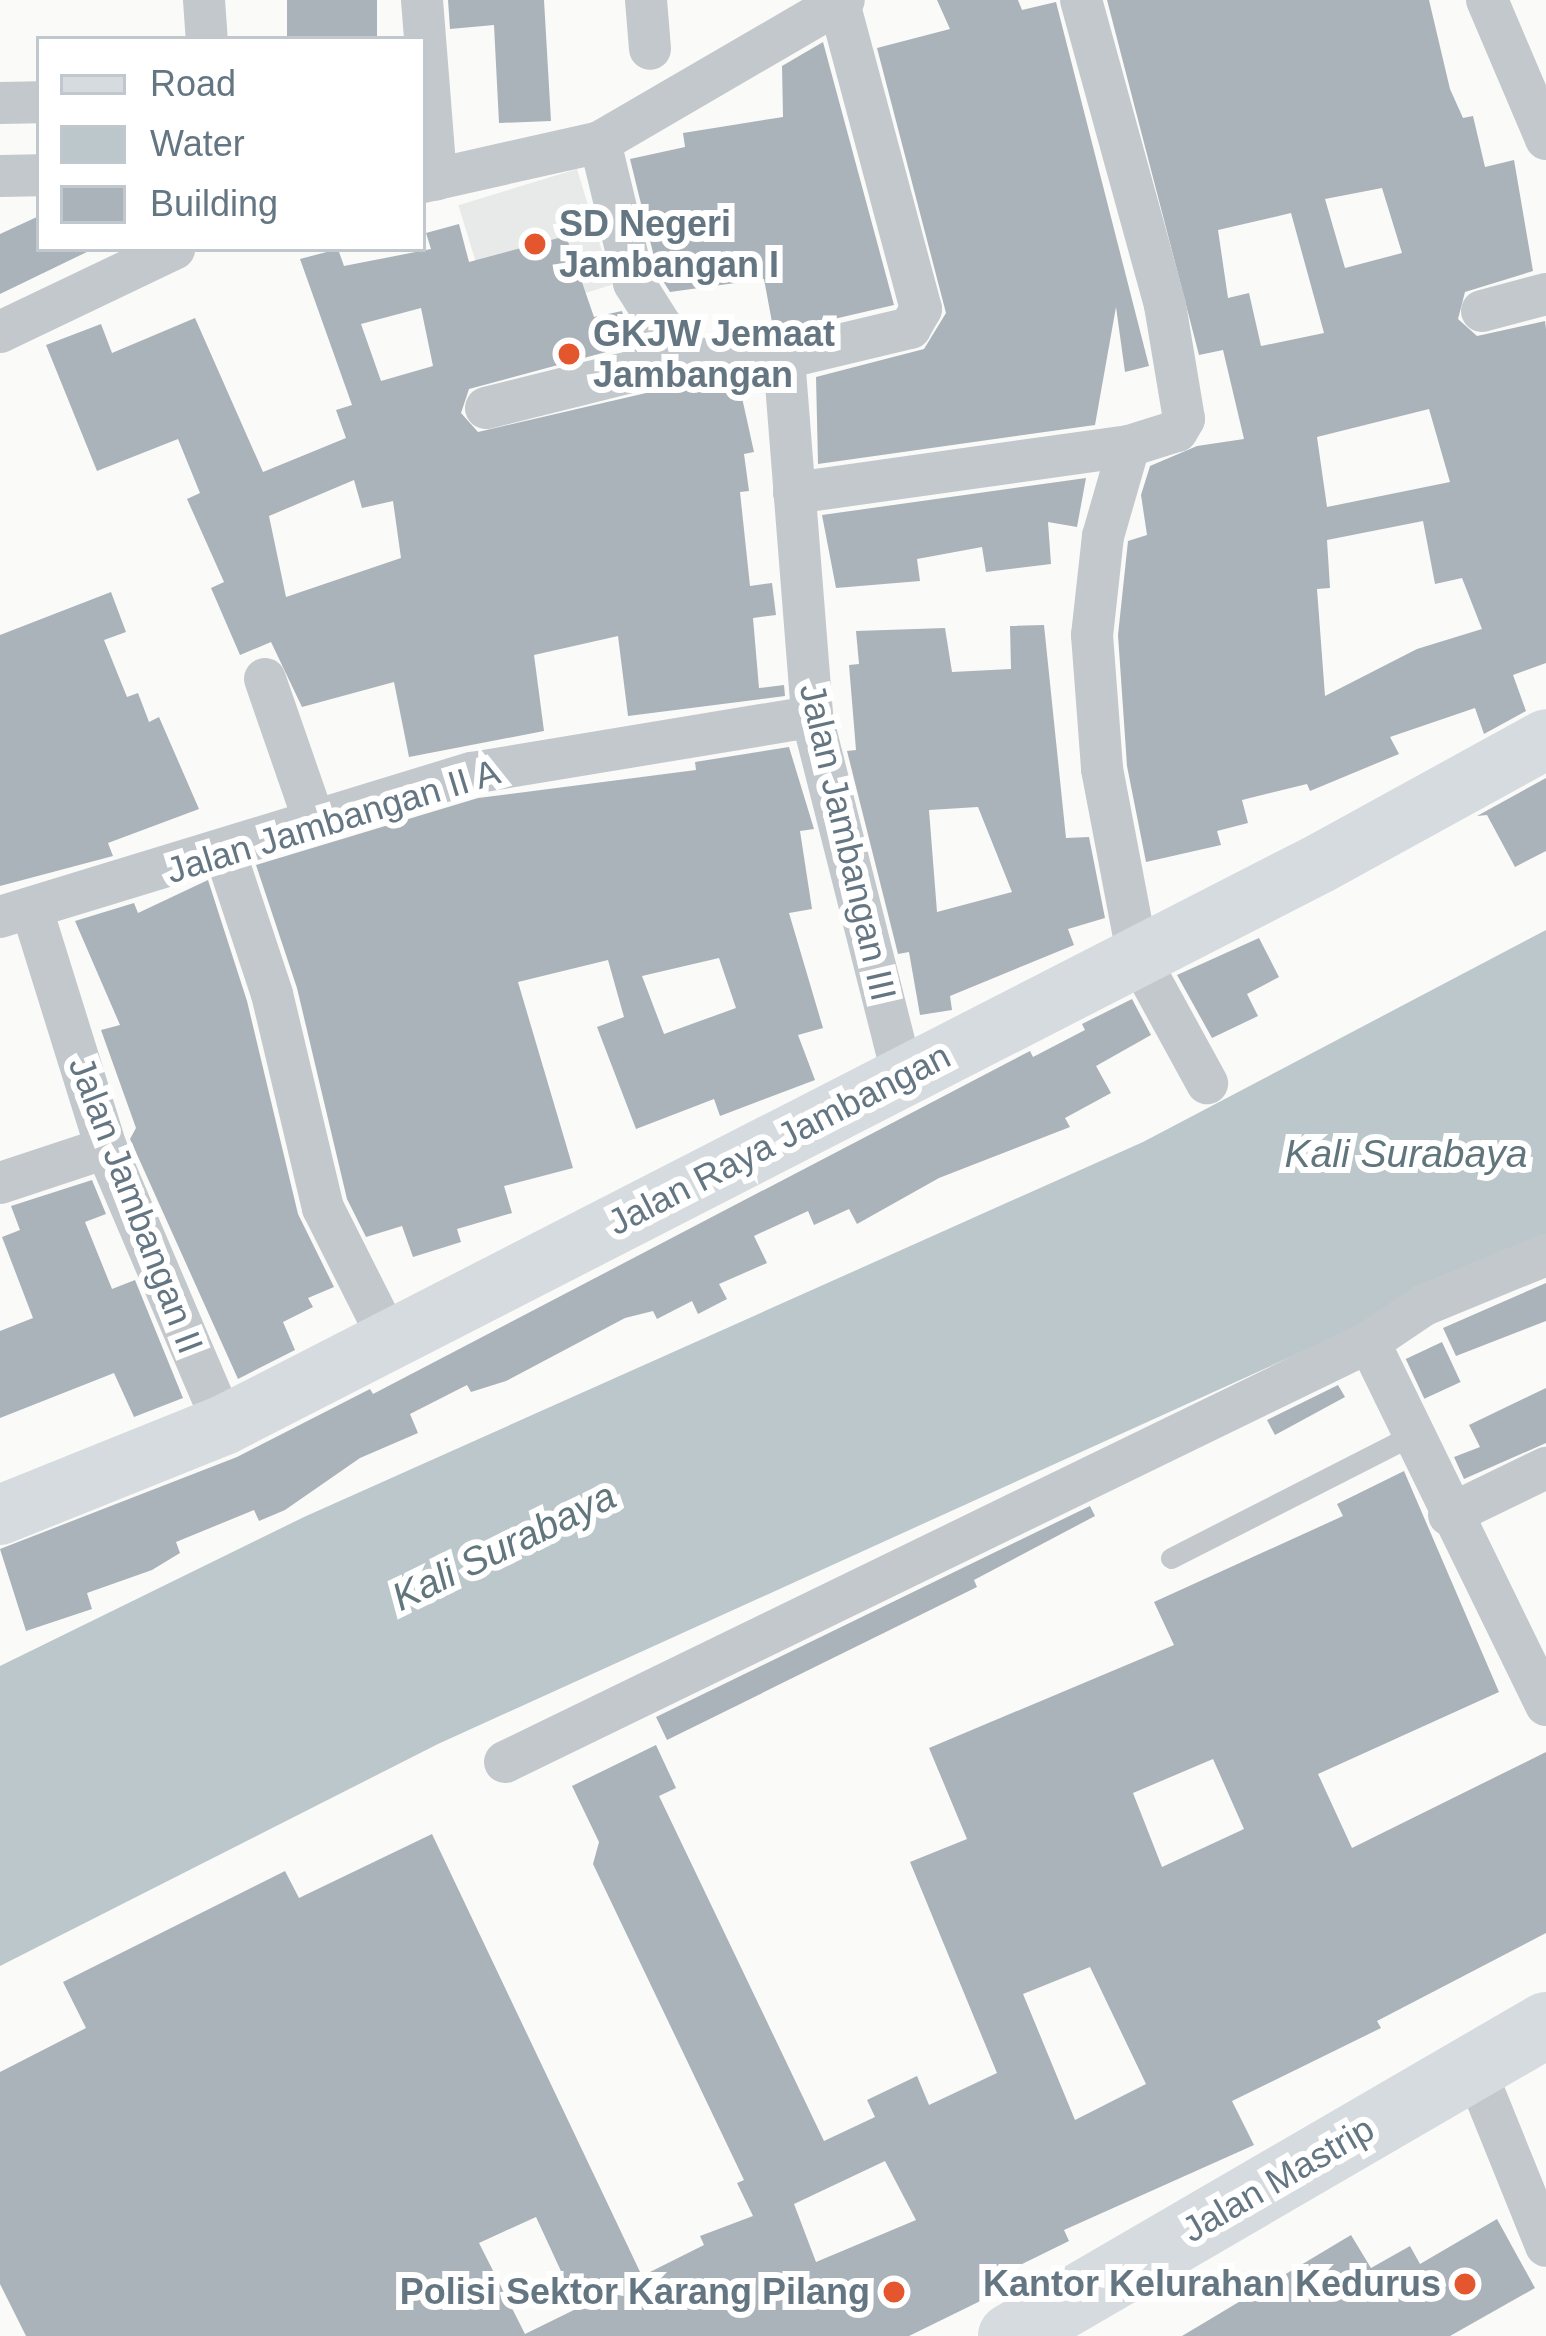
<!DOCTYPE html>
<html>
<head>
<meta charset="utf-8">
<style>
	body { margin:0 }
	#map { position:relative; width:1546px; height:2336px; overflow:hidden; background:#fafaf8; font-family:Helvetica,sans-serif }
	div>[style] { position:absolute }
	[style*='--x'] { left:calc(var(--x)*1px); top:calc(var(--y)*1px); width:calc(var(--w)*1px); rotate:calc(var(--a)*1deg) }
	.built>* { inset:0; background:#e8e9e9; transform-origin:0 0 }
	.water>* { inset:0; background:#bbc7cb }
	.building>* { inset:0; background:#aab3b9; transform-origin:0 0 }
	.service>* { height:21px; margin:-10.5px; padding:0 10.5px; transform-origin:10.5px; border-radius:10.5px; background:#c3c8cc }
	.minor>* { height:42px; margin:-21px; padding:0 21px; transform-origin:21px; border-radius:21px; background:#c3c8cc }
	.secondary>* { height:60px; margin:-30px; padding:0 30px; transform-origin:30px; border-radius:30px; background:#d6dbdf }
	.primary>* { height:66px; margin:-33px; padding:0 33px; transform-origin:33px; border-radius:33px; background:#d6dbdf }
	.dots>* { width:33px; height:33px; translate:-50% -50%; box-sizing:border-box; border:6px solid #fff; border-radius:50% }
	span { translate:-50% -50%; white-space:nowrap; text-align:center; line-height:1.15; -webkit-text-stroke:12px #fff; paint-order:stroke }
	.poi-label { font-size:36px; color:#657683; font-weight:700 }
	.left { translate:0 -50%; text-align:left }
	.right { translate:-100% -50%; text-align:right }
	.street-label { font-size:36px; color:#657683 }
	.water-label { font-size:39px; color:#60757c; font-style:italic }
	.legend { position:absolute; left:36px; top:36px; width:390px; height:216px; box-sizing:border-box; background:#fff; border:3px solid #c1c8cd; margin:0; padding:15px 21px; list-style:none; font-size:36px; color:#657683 }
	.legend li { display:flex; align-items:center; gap:24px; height:60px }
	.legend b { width:60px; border:3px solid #c1c8cd }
</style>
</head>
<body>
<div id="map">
	<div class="built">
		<i style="left:577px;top:169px;width:121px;height:124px;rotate:73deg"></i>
	</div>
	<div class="water">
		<i style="clip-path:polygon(1546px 930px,1546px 1241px,438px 1744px,0 1966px,0 1666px,304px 1517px,1143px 1142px)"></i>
	</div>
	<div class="building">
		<i style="left:287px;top:0;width:90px;height:39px"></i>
		<i style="clip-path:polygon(448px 0,544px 0,551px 121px,499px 123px,494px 25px,450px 29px)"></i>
		<i style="clip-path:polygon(937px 0,1018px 0,1022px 10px,1056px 2px,1149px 366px,1125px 372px,1116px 307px,1095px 425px,818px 464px,816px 377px,924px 349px,946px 313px,877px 48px,950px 29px)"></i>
		<i style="clip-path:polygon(evenodd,1107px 0,1429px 0,1450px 89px,1463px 118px,1473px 116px,1485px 167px,1514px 160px,1533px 271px,1465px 292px,1458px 319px,1477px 336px,1545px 321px,1546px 329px,1546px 663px,1513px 675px,1526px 711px,1484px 734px,1475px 708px,1390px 737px,1399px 754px,1310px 791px,1307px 784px,1242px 800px,1248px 823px,1217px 831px,1221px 845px,1146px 862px,1127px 766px,1118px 635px,1128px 541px,1147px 535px,1141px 495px,1150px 466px,1197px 446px,1244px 439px,1223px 350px,1199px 355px,1107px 0,1382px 188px,1402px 253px,1345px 268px,1325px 199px,1382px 188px,1107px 0,1291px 213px,1324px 333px,1261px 346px,1249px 293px,1228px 298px,1218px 230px,1291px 213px,1107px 0,1429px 409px,1450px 482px,1327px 507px,1317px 437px,1429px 409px,1107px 0,1423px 521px,1435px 584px,1462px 578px,1482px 629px,1417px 649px,1325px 696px,1317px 589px,1330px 588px,1327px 540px,1423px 521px)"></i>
		<i style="clip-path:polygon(823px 42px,894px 305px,774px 333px,764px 279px,670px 292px,658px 273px,630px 159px,685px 147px,683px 133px,783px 117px,782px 66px)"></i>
		<i style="clip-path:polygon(39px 216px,39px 249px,93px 249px,0 294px,0 234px)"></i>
		<i style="clip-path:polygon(evenodd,459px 224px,469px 262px,566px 236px,594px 317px,622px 311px,632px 345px,469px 389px,461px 413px,478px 432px,685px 384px,739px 384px,754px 452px,744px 454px,749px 491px,740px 492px,750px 586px,772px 583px,776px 615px,753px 618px,759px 688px,784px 685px,785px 696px,628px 716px,618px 636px,534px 655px,544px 731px,409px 757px,394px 682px,302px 707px,271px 642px,240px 655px,211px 588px,224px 582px,187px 499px,200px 493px,178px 439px,97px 471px,46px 345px,101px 324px,112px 353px,195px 318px,263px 472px,346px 438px,336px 410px,352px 405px,300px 259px,338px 249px,344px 266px,431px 249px,426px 233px,459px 224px,421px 308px,433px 366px,381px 381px,361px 324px,421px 308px,459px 224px,354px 480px,362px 508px,393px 501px,401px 558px,286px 597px,269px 516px,354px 480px)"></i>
		<i style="clip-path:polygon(1086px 478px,1077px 527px,1048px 522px,1051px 564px,986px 572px,982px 547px,917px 559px,920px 581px,836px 588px,822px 515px)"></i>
		<i style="clip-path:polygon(111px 592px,126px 632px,104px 640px,127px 697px,138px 693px,149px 722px,159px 717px,199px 809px,108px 843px,113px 856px,0 886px,0 635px)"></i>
		<i style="clip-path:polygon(evenodd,1044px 625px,1066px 838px,1089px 837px,1105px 918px,1068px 929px,1074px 945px,950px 996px,952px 1010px,920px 1015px,909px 952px,898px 954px,847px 751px,856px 750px,849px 665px,859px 664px,856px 631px,945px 628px,952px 672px,1011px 669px,1010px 626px,1044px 625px,978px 807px,1012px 892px,937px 912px,929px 810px,978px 807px)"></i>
		<i style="clip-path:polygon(evenodd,789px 747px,814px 829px,800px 831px,812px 909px,789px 913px,823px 1028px,798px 1035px,815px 1080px,720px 1116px,714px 1099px,636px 1129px,597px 1027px,624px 1017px,608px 960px,518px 982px,573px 1168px,504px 1186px,512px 1213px,457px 1229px,461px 1242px,413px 1257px,402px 1226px,366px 1237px,347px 1199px,297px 988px,256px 865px,478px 798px,696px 770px,695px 762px,789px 747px,719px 958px,736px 1008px,664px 1034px,642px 976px,719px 958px)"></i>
		<i style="clip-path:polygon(1546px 778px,1546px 851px,1515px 867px,1487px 815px,1477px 816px)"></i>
		<i style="clip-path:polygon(208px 880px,247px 1001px,298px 1214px,334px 1287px,308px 1298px,313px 1307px,283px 1322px,295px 1350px,238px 1379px,130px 1139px,136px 1128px,101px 1030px,120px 1025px,75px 921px,134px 903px,138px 913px)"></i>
		<i style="clip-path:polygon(1259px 938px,1279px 977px,1247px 994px,1258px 1016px,1212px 1038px,1177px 975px)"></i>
		<i style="clip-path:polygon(1132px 999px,1151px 1035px,1096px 1066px,1111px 1093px,1065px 1118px,1070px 1127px,939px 1178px,857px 1224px,849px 1209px,814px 1225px,808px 1211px,754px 1236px,767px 1263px,719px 1284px,727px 1299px,698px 1314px,692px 1301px,657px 1319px,653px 1311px,625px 1318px,506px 1381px,471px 1392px,467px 1385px,410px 1414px,418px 1433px,360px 1458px,285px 1510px,259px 1521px,254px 1510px,176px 1542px,180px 1553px,152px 1570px,87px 1593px,92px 1609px,26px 1631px,0 1549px,237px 1457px,370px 1389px,373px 1394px,1030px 1051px,1033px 1057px,1085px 1030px,1082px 1024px)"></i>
		<i style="clip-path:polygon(92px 1180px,106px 1214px,85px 1222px,112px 1289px,135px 1280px,183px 1398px,134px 1417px,114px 1373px,0 1418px,0 1331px,33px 1318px,2px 1237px,20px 1230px,11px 1206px)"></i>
		<i style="clip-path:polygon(1546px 1283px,1546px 1321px,1456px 1356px,1443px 1328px)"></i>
		<i style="left:1442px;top:1342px;width:44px;height:40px;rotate:65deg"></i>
		<i style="clip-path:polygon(1338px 1385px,1345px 1397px,1275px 1435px,1267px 1420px)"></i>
		<i style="clip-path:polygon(1546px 1388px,1546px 1443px,1464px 1479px,1454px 1457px,1480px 1447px,1469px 1425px)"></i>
		<i style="clip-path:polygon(evenodd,1404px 1471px,1499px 1692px,1318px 1774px,1352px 1848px,1546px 1752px,1546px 1933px,1377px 2021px,1381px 2028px,1232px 2101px,1254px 2145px,1064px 2230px,1069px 2241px,1006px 2272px,1013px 2285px,909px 2336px,26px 2336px,0 2284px,0 2072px,86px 2028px,63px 1982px,285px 1871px,299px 1898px,432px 1834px,642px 2276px,704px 2245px,700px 2236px,753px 2216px,737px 2183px,744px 2180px,593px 1864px,599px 1842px,572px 1786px,656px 1745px,676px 1788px,659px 1796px,824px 2141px,875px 2117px,867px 2100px,917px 2076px,929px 2105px,997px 2073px,910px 1862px,967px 1839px,929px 1748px,1174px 1645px,1154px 1602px,1343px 1516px,1337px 1504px,1404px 1471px,1213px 1759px,1244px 1829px,1162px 1867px,1133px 1793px,1213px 1759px,1404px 1471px,1090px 1967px,1146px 2084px,1075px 2120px,1023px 1994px,1090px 1967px,1404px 1471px,885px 2161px,916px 2220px,816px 2262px,794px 2204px,885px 2161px,1404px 1471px,536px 2217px,578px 2308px,525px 2334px,479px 2243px,536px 2217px)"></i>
		<i style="clip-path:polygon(1090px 1506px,1095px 1516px,974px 1580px,977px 1587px,667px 1740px,656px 1717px)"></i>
		<i style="clip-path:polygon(1497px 2219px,1535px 2288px,1450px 2336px,1182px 2336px,1351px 2235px,1371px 2268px,1410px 2246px,1420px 2264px)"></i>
	</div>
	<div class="service">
		<i style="--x:1171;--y:1558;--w:271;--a:-27"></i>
	</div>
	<div class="minor">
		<i style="--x:204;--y:0;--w:39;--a:86"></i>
		<i style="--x:422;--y:0;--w:180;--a:85.5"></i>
		<i style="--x:646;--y:0;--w:49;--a:85.3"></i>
		<i style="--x:1487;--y:0;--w:151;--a:67"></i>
		<i style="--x:0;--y:103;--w:39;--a:-1"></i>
		<i style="--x:600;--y:142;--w:145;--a:76.4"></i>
		<i style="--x:634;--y:283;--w:90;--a:57.7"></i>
		<i style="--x:682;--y:359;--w:102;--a:-0.6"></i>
		<i style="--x:784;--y:358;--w:130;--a:-13.4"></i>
		<i style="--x:910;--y:328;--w:22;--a:-60"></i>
		<i style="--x:921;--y:309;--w:320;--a:-105"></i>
		<i style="--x:0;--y:176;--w:39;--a:-1"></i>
		<i style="--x:423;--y:182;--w:181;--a:-12.7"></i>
		<i style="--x:600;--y:142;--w:282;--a:-30.2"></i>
		<i style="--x:1482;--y:311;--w:66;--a:-14.9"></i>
		<i style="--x:0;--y:332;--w:193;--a:-25.5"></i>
		<i style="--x:784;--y:358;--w:360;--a:85.5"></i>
		<i style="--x:812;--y:717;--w:370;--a:75.8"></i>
		<i style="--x:486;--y:408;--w:202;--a:-14"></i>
		<i style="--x:1129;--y:446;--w:94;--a:106.1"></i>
		<i style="--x:1103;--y:536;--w:100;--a:96.3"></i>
		<i style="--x:1092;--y:635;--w:134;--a:85.7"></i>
		<i style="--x:1102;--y:769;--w:191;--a:79.2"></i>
		<i style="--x:1138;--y:957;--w:144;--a:61.3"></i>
		<i style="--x:794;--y:493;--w:338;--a:-8"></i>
		<i style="--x:1129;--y:446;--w:50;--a:-17.4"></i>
		<i style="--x:1177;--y:431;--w:14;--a:-60"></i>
		<i style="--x:1184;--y:419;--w:116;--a:-99.5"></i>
		<i style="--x:1165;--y:305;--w:316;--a:-105.4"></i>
		<i style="--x:265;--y:679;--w:152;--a:70.9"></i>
		<i style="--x:225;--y:852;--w:150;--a:71.7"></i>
		<i style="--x:272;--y:994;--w:220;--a:76.6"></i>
		<i style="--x:323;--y:1208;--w:149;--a:63.3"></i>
		<i style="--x:33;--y:913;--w:246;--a:72.7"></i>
		<i style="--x:106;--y:1148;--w:301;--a:66.9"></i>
		<i style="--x:0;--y:917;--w:493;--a:-17"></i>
		<i style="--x:472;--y:773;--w:345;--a:-9.4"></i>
		<i style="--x:0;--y:1183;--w:112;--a:-18.3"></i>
		<i style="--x:1369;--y:1342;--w:66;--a:-33.9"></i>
		<i style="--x:1424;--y:1305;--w:132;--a:-22.3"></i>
		<i style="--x:1449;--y:1515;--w:108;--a:-25.9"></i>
		<i style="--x:505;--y:1762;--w:961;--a:-25.92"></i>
		<i style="--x:1369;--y:1342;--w:404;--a:64"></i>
		<i style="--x:1473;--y:2065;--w:195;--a:68"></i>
	</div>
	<div class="secondary">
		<i style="--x:0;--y:1515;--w:241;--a:-21.9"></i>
		<i style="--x:224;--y:1425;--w:1230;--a:-27.13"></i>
		<i style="--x:1319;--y:864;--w:259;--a:-28.8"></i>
	</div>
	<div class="primary">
		<i style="--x:1011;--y:2336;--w:619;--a:-30.17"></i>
	</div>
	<div class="dots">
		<i style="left:535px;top:244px;background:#e4572e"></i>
		<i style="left:569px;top:354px;background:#e4572e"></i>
		<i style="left:1465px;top:2284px;background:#e4572e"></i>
		<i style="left:894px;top:2292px;background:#e4572e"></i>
	</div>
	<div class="poi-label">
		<span class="left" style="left:559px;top:244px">SD Negeri<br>Jambangan I</span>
		<span class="left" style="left:593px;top:354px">GKJW Jemaat<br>Jambangan</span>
		<span class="right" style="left:1441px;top:2284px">Kantor Kelurahan Kedurus</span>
		<span class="right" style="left:870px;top:2292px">Polisi Sektor Karang Pilang</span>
	</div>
	<div class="street-label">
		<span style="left:333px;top:821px;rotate:-17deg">Jalan Jambangan II A</span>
		<span style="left:848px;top:842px;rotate:77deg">Jalan Jambangan III</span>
		<span style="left:779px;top:1139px;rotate:-27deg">Jalan Raya Jambangan</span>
		<span style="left:136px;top:1205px;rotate:69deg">Jalan Jambangan II</span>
		<span style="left:1278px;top:2179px;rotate:-30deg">Jalan Mastrip</span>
	</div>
	<div class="water-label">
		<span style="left:1406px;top:1154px">Kali Surabaya</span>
		<span style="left:504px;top:1547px;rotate:-26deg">Kali Surabaya</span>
	</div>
	<ul class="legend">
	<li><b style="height:15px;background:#d6dbdf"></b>Road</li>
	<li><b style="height:33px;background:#bbc7cb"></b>Water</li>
	<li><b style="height:33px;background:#aab3b9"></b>Building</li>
	</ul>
</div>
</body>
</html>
